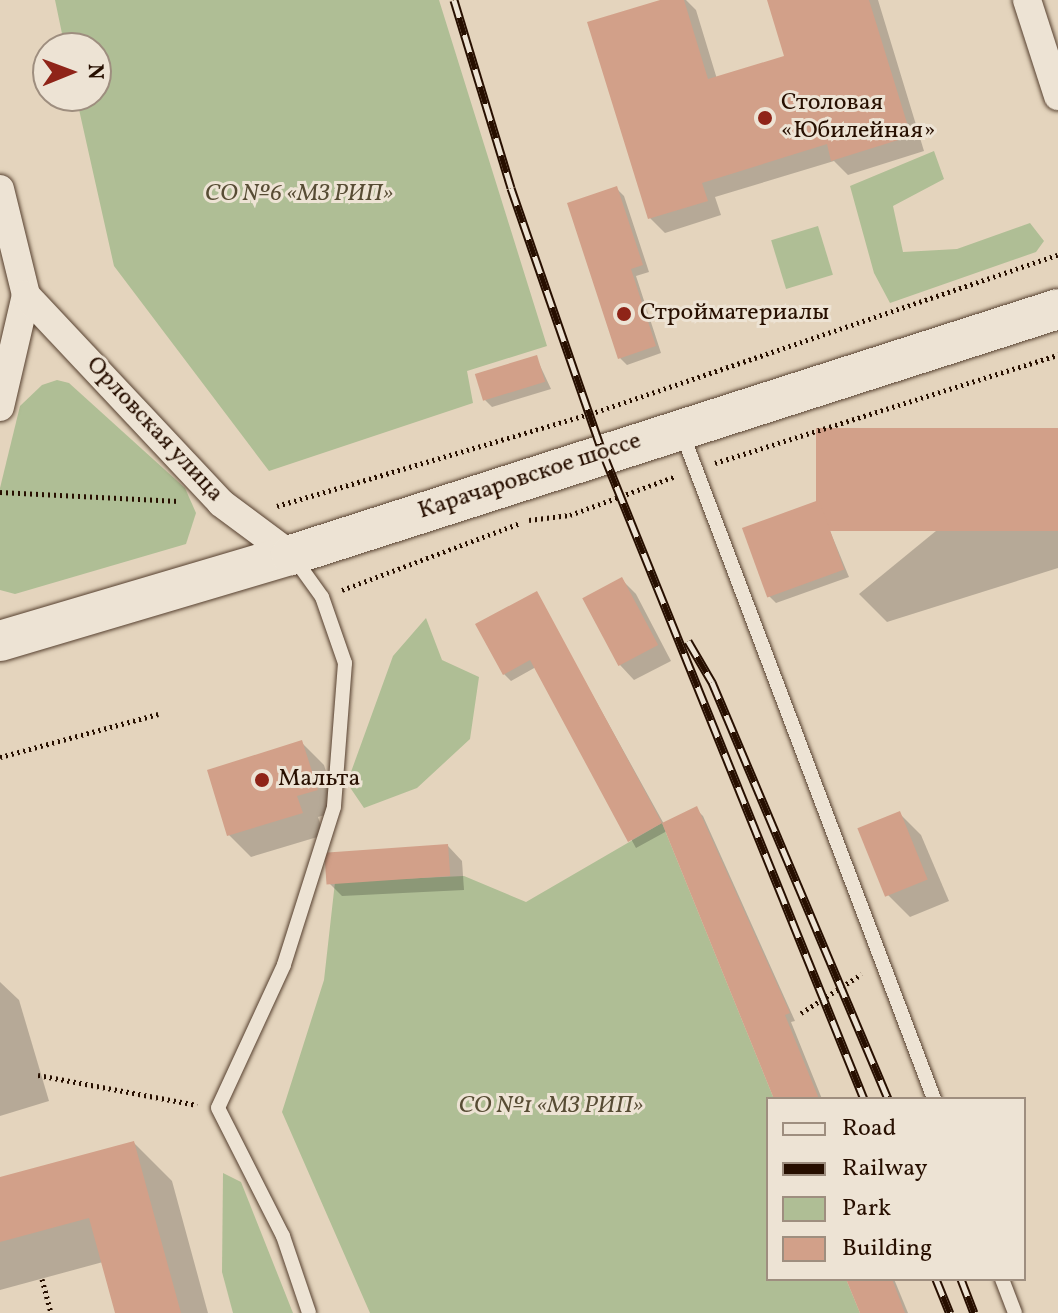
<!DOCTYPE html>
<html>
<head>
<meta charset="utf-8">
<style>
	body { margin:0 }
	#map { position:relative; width:1058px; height:1313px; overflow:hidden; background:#e4d4bd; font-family:Vollkorn,serif }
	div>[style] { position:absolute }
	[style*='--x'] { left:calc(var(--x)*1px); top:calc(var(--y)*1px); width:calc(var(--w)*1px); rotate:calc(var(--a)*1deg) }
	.green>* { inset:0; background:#afbe95; transform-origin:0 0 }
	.shadow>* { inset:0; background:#0003 }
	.building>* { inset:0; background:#d2a089; transform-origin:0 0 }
	.path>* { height:5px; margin-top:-2.5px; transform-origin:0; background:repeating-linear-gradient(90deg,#270f00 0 2px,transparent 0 6px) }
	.roads { filter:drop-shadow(0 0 2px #56402f) drop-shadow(0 0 2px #56402f) }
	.lane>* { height:14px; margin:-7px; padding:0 7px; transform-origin:7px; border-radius:7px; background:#ede3d4 }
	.street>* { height:28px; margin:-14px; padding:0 14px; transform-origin:14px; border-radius:14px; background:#ede3d4 }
	.secondary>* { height:40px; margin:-20px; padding:0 20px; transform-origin:20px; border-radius:20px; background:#ede3d4 }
	.rail>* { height:9px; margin-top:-4.5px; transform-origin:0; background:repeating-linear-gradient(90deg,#ede3d4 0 18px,#270f00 0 36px); box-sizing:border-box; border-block:2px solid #270f00 }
	.dots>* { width:22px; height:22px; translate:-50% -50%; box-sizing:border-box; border:4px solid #ede3d4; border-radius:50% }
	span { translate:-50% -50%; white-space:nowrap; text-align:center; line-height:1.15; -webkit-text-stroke:6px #ede3d4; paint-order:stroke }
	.poi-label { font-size:24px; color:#270f00 }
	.left { translate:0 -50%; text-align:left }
	.park-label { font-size:24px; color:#574c34; font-style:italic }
	.street-label { font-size:24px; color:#270f00 }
	.legend { position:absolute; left:766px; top:1097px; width:260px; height:184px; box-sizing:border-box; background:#ede3d4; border:2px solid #9e8e7f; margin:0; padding:10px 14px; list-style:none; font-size:24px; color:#270f00 }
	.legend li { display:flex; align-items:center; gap:16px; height:40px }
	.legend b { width:40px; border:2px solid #9e8e7f }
	.north { position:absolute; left:32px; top:32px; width:80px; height:80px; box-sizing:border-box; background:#ede3d4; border:2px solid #9e8e7f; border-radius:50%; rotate:89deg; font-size:22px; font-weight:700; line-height:32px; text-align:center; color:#270f00 }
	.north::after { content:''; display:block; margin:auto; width:28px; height:36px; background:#8f2418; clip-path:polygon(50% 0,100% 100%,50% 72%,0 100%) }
</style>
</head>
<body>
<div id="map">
	<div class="green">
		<i style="clip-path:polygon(55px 0,439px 0,547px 346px,467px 371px,473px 403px,269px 471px,114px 266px,76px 96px,96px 96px,96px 48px,65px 48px)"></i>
		<i style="clip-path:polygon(934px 151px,944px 179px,893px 206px,903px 252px,957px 249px,1030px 223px,1044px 241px,1036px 252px,890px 303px,874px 273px,850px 186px)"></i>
		<i style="left:818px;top:226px;width:51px;height:49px;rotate:73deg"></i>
		<i style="clip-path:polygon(57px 380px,69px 383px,185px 488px,196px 513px,186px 544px,15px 594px,0 590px,0 488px,20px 406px,42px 385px)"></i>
		<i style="clip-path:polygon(426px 618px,442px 660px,479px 677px,470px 739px,417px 788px,364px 808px,347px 783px,393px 656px)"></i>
		<i style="clip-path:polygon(662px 823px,774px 1099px,768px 1099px,768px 1279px,846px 1279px,860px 1313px,370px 1313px,282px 1112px,324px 980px,335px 882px,464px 876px,526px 902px)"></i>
		<i style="clip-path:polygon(223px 1173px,241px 1182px,293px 1313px,233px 1313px,222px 1272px)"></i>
	</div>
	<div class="shadow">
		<i style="clip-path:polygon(667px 0,686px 0,696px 10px,717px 79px,786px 57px,769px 0,878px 0,924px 151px,848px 175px,834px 161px,715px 197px,721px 215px,665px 233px,650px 218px)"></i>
		<i style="clip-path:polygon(617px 189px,624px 196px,649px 272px,636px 276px,661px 353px,627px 365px,620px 358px)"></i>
		<i style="clip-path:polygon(536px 357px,551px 389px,492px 407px,485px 400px)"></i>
		<i style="clip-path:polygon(1058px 431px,1058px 568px,887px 622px,859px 594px)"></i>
		<i style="clip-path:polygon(818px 502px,849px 577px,776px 603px,769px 596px)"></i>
		<i style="clip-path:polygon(622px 580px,636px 594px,671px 661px,634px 680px,620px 665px)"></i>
		<i style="clip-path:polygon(536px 593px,664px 824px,696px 809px,703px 816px,795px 1021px,791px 1022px,822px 1099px,776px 1099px,667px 831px,636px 848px,536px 667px,511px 681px,504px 674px)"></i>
		<i style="clip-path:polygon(302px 743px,324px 765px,338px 811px,318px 817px,324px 835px,251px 857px,229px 835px,209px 771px)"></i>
		<i style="clip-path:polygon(899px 813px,921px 835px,949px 901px,910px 917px,888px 895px)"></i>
		<i style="clip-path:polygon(448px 846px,462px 861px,464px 890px,342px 896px,327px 881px)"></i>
		<i style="clip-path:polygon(0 982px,19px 1000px,49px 1101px,0 1116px)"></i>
		<i style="clip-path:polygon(134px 1143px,172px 1181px,208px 1313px,117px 1313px,103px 1262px,0 1290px,0 1179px)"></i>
		<i style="clip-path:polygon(849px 1279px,894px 1279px,908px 1313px,862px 1313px)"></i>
	</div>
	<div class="building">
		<i style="clip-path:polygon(660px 0,684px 0,708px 79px,784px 56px,767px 0,869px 0,911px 136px,831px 161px,827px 144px,702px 183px,708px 201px,648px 219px,587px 22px)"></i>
		<i style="clip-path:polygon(617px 186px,643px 265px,631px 269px,656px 346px,618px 359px,567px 203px)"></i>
		<i style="left:537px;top:355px;width:28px;height:65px;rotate:73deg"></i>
		<i style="left:1058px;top:428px;width:103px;height:242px;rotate:90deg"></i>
		<i style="left:819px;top:500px;width:74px;height:82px;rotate:70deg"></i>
		<i style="left:622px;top:577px;width:77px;height:45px;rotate:62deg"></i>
		<i style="clip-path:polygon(537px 591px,662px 823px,628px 842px,530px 660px,503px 675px,475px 624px)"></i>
		<i style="clip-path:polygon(302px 740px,318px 790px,297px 796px,303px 813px,227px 836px,207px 770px)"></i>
		<i style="clip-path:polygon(697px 806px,790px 1013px,785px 1015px,819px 1099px,774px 1099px,662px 823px)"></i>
		<i style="left:900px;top:811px;width:74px;height:46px;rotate:68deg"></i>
		<i style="left:448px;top:844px;width:32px;height:124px;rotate:86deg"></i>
		<i style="clip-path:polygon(134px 1141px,150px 1200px,181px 1313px,115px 1313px,89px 1218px,0 1242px,0 1177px)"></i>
		<i style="clip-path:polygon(846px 1279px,892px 1279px,905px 1313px,860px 1313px)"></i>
	</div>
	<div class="path">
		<i style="--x:715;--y:463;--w:360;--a:-17.5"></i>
		<i style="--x:0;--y:492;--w:179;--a:2.9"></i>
		<i style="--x:277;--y:506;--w:326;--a:-16.4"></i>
		<i style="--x:590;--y:414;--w:494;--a:-18.8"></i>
		<i style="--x:529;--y:520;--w:41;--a:-7"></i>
		<i style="--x:570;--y:515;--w:113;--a:-20.2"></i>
		<i style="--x:342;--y:590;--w:190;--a:-20.6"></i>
		<i style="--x:0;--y:757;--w:164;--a:-15.2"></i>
		<i style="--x:801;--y:1013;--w:72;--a:-32.6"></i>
		<i style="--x:38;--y:1075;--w:162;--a:10.7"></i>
		<i style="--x:42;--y:1279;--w:35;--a:75"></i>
	</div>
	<div class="roads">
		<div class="lane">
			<i style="--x:682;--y:433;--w:712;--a:69.27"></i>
			<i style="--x:294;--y:558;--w:48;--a:54.3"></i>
			<i style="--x:322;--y:597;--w:70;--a:70.8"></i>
			<i style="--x:345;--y:663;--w:144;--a:94.4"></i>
			<i style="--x:334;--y:807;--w:166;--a:107.6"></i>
			<i style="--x:284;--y:965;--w:157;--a:114.8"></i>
			<i style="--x:218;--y:1108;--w:144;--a:63.1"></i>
			<i style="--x:283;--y:1236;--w:81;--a:71.3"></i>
			<i style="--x:1002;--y:1279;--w:36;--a:69"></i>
		</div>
		<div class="street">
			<i style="--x:1027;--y:0;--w:101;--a:72.1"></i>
			<i style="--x:0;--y:189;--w:109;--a:76.2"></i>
			<i style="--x:26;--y:295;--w:115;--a:103.1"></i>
			<i style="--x:26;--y:295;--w:285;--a:46.8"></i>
			<i style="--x:221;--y:503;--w:87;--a:36.6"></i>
		</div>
		<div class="secondary">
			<i style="--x:0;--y:641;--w:303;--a:-16.5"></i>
			<i style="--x:291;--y:555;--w:805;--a:-17.78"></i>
		</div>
	</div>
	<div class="rail">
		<i style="--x:454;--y:0;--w:196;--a:73.1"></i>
		<i style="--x:511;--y:188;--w:281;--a:70.9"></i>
		<i style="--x:603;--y:453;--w:697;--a:68"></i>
		<i style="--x:688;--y:641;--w:48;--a:59.7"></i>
		<i style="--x:712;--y:682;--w:453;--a:67.1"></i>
		<i style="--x:936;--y:1279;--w:37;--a:68"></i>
		<i style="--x:961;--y:1279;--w:36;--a:69"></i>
	</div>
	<div class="dots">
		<i style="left:765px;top:118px;background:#8f2418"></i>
		<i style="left:624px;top:314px;background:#8f2418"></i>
		<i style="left:262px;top:780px;background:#8f2418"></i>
	</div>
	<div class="poi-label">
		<span class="left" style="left:781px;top:118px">Столовая<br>«Юбилейная»</span>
		<span class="left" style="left:640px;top:314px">Стройматериалы</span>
		<span class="left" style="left:278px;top:780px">Мальта</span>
	</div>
	<div class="park-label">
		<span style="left:299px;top:195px">СО №6 «МЗ РИП»</span>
		<span style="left:551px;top:1107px">СО №1 «МЗ РИП»</span>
	</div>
	<div class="street-label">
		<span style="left:154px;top:430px;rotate:47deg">Орловская улица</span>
		<span style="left:530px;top:477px;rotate:-18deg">Карачаровское шоссе</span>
	</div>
	<ul class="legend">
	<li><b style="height:10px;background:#ede3d4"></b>Road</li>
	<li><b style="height:10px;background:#270f00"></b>Railway</li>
	<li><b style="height:22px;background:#afbe95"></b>Park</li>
	<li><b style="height:22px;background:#d2a089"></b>Building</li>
	</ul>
	<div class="north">N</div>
</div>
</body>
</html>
